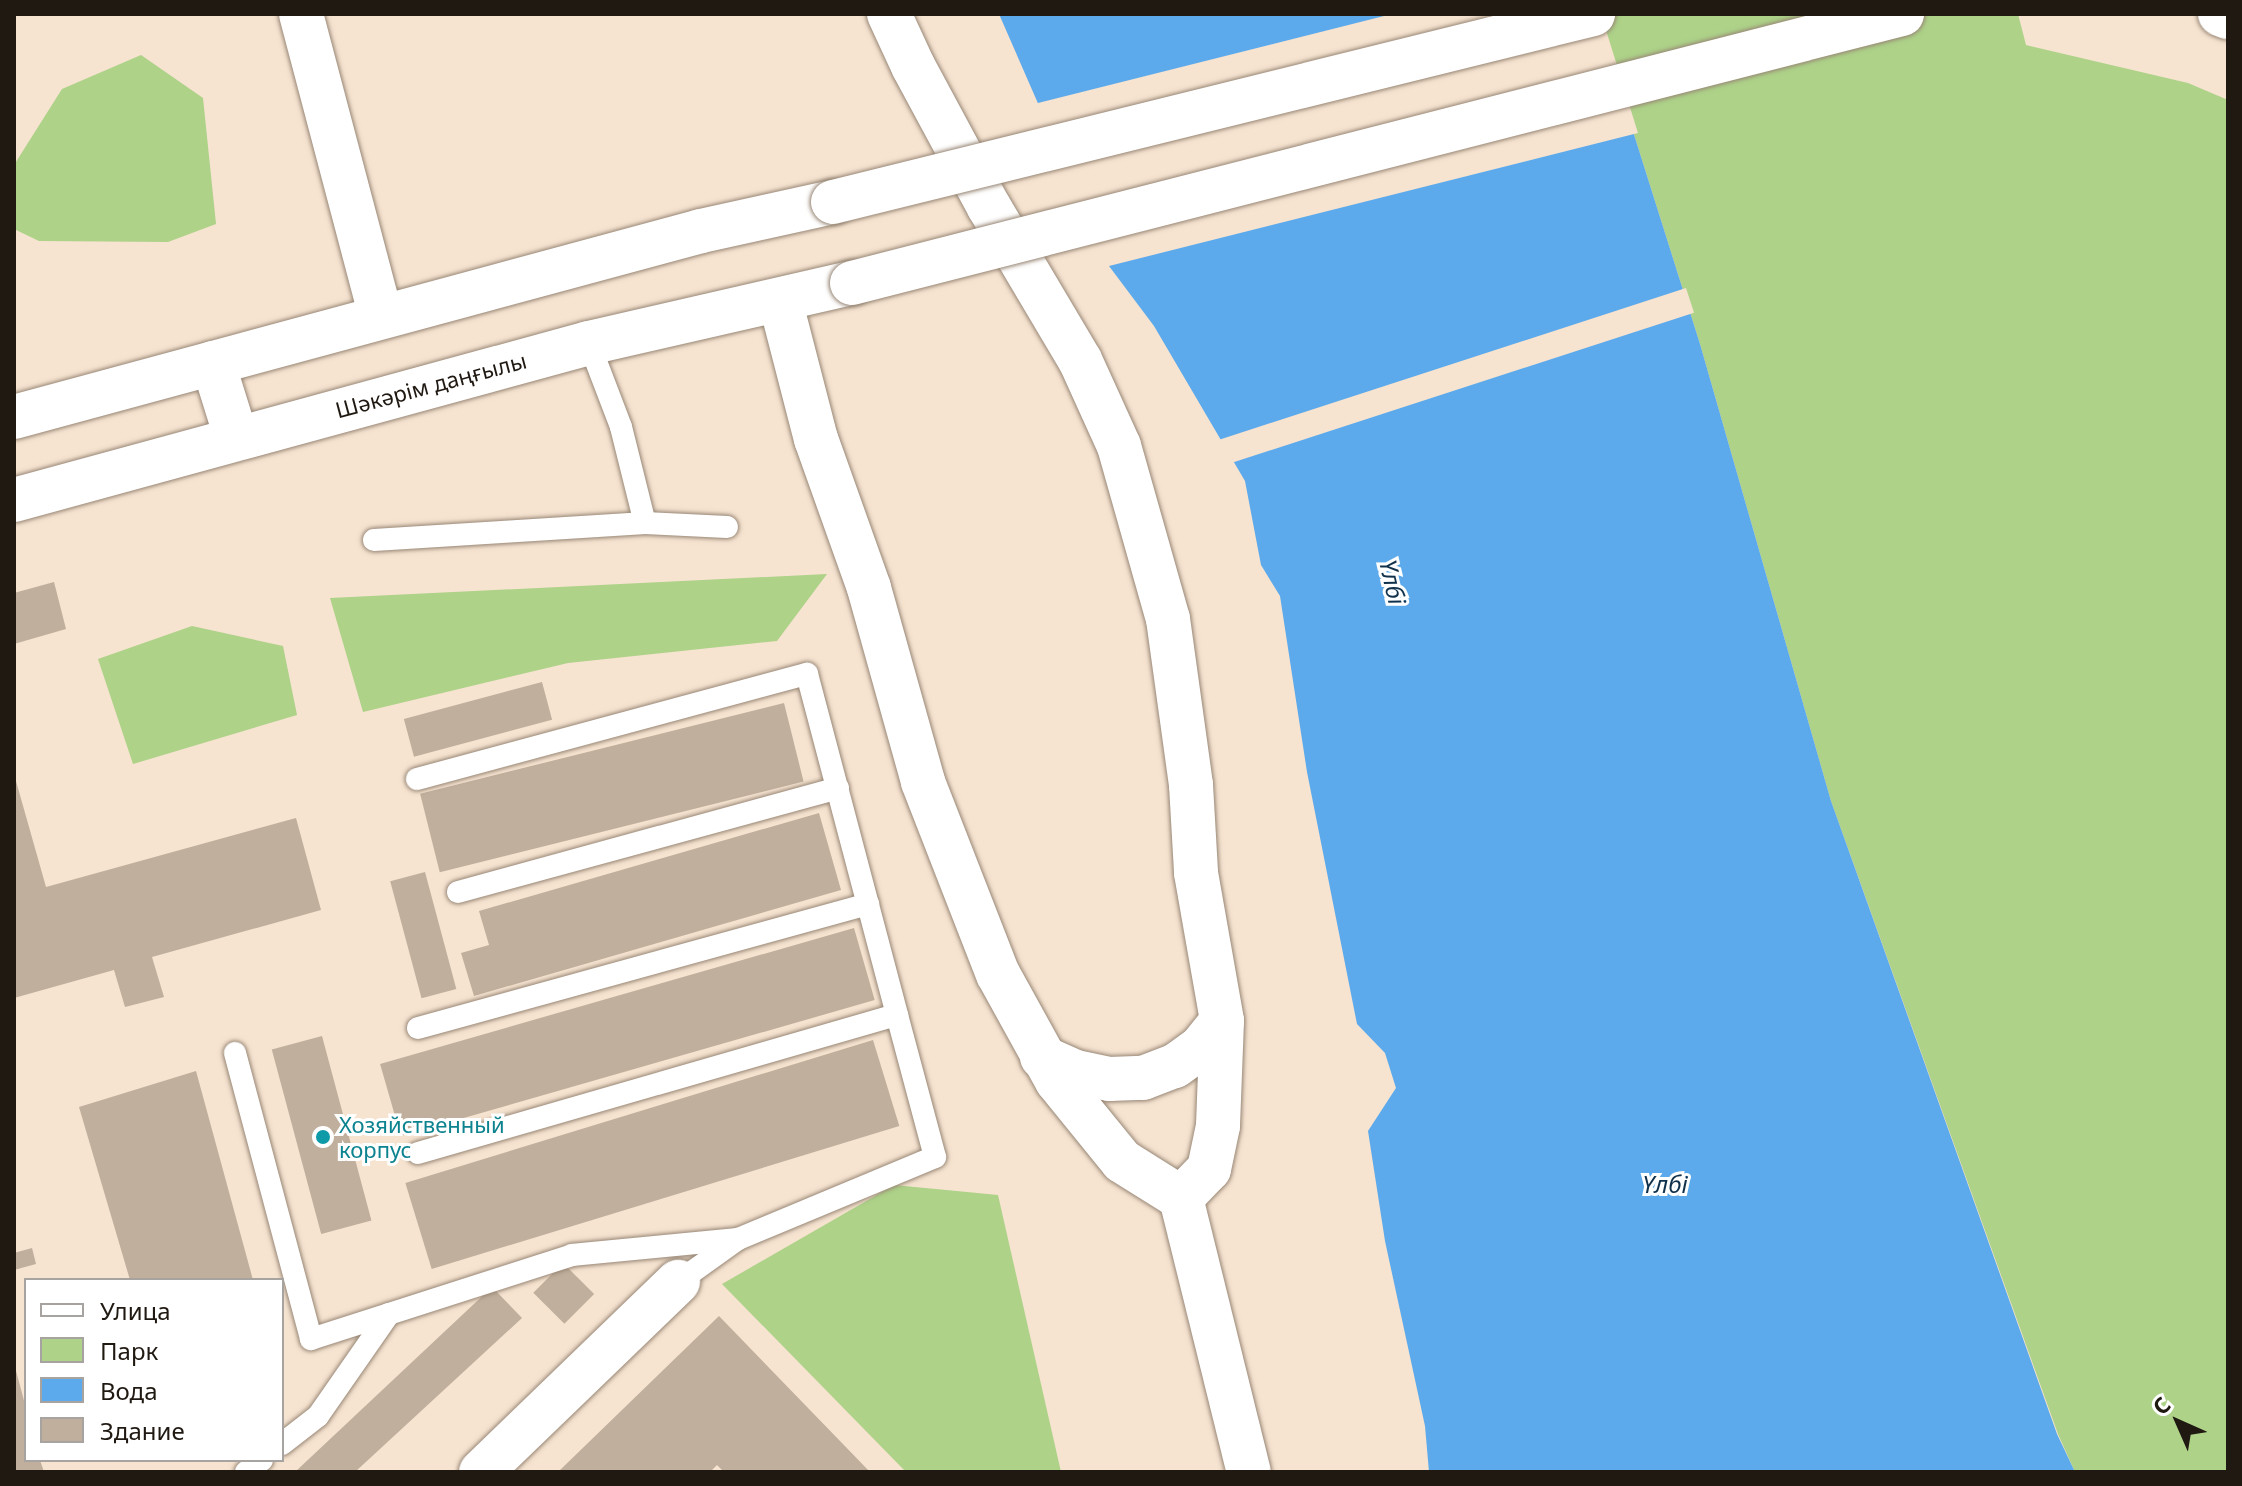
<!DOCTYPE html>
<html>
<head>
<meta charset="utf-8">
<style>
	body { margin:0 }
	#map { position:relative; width:2242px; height:1486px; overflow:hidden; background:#f6e3d0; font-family:"Noto Sans",sans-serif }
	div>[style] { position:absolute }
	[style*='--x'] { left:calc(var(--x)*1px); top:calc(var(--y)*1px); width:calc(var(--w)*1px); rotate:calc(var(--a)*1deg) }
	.green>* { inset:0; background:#add288 }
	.water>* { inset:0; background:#5caaeb }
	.pier>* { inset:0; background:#f6e3d0; transform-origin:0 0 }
	.building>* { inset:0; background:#c0af9c; transform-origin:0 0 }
	.roads { filter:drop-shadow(0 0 2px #988776) drop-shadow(0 0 2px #988776) }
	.service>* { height:22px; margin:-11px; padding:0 11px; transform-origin:11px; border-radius:11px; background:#fff }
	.minor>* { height:44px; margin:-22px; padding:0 22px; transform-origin:22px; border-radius:22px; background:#fff }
	.secondary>* { height:44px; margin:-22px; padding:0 22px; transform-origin:22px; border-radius:22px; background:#fff }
	.primary>* { height:44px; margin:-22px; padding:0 22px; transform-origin:22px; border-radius:22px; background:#fff }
	.bridges { filter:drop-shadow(0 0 2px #988776) drop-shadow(0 0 2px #988776) }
	.primary-bridge>* { height:44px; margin:-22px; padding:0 22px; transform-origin:22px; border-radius:22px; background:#fff }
	.dots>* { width:22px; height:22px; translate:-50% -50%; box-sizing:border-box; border:4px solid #fff; border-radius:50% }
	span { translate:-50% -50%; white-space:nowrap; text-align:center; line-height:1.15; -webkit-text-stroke:6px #fff; paint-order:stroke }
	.street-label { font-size:22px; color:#201912 }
	.culture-label { font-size:22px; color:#0d838f }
	.left { translate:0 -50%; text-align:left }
	.water-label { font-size:24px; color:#10314b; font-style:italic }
	.frame { position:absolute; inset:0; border:16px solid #201912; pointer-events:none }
	.legend { position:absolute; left:24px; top:1278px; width:260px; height:184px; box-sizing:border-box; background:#fff; border:2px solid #a6a3a0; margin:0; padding:10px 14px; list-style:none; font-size:24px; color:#201912 }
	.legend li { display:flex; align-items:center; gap:16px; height:40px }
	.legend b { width:40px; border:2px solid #a6a3a0 }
	.north { position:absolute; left:2138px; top:1382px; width:80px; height:80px; -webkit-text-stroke:6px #fff; paint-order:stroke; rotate:315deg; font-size:22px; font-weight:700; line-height:32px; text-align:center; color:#201912 }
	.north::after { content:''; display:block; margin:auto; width:28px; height:36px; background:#201912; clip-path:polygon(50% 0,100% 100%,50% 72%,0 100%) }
</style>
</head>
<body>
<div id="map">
	<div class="green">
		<i style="clip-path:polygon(1596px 14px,2018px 14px,2026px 45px,2188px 83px,2228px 100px,2228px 1472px,2075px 1472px,2058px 1434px,1831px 801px,1700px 344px)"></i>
		<i style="clip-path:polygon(141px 55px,203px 98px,216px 224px,168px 242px,39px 241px,14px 229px,14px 165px,62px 89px)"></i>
		<i style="clip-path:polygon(827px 574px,777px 641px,568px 663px,363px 712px,330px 598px)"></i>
		<i style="clip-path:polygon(192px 626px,283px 646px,297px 715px,133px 764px,98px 659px)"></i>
		<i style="clip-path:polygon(894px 1185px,998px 1195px,1061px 1472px,906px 1472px,722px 1284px)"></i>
	</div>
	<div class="water">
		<i style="clip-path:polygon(999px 14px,1596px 14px,1700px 344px,1831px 801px,2057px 1434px,2075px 1472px,1429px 1472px,1425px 1426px,1385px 1241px,1368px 1131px,1396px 1088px,1385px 1053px,1357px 1024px,1307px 772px,1280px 596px,1261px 565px,1245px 481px,1154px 326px,1109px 266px)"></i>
	</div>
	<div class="pier">
		<i style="clip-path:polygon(1392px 14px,1601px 14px,1638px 133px,1105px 267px,1034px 104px)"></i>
		<i style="left:1686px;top:288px;width:26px;height:498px;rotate:72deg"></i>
	</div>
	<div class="building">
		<i style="clip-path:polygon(54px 582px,66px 629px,14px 644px,14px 593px)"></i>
		<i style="left:542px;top:682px;width:39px;height:143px;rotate:75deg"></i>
		<i style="left:784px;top:703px;width:81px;height:375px;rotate:76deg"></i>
		<i style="clip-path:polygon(14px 774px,46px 887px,296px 818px,321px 910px,152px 957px,164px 997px,125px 1007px,114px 970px,14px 998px)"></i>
		<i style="clip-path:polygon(819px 813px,841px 890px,474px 996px,461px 953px,489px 945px,479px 911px)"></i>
		<i style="left:425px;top:872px;width:121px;height:36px;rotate:75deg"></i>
		<i style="left:854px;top:928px;width:75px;height:493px;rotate:74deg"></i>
		<i style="left:322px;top:1036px;width:191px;height:52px;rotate:75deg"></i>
		<i style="left:873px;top:1040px;width:90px;height:489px;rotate:73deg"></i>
		<i style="clip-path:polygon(196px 1071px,253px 1280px,130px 1280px,79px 1107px)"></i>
		<i style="clip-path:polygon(32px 1248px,36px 1264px,14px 1270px,14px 1253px)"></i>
		<i style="left:563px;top:1263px;width:44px;height:42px;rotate:45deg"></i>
		<i style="clip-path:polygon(492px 1287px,522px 1318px,355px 1472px,295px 1472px)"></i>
		<i style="clip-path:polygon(719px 1316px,870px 1472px,724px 1472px,717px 1465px,710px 1472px,558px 1472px)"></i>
		<i style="clip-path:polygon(15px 1367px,26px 1408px,26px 1460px,40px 1460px,44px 1472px,14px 1472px)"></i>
	</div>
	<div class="roads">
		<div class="service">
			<i style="--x:589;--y:343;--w:90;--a:69.1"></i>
			<i style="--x:621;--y:427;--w:99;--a:76"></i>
			<i style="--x:374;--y:540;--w:272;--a:-3.6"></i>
			<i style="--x:645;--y:523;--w:82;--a:2.8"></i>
			<i style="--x:417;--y:779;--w:404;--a:-15.1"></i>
			<i style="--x:807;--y:674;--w:353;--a:75.2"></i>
			<i style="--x:458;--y:892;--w:394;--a:-15.3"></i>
			<i style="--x:418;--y:1028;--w:467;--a:-15.4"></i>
			<i style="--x:235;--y:1053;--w:296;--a:75.1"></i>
			<i style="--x:311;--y:1339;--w:274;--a:-17.8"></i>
			<i style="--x:572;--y:1255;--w:166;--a:-5.5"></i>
			<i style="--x:418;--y:1153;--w:498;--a:-16.1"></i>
			<i style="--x:897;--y:1015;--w:147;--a:75"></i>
			<i style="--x:935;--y:1157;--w:213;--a:157.4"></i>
			<i style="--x:738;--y:1239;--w:74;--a:144.4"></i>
			<i style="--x:282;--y:1444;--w:46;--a:-37.9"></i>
			<i style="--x:318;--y:1416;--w:124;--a:-55.2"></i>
			<i style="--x:246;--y:1472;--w:20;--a:-37"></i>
		</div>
		<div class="minor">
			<i style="--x:481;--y:1472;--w:274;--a:-44"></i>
		</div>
		<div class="secondary">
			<i style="--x:301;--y:14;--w:313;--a:75.2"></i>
			<i style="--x:889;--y:14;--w:57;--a:65.2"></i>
			<i style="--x:913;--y:66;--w:160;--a:61.7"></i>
			<i style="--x:989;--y:207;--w:178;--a:59.3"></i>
			<i style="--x:1080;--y:360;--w:94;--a:65.6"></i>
			<i style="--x:1119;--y:446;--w:180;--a:74.2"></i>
			<i style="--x:1168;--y:619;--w:168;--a:82.1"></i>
			<i style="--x:1191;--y:785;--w:88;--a:86.7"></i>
			<i style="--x:1196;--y:873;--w:150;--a:80"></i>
			<i style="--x:1222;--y:1021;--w:105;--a:92.2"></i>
			<i style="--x:1218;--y:1126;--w:44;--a:101.8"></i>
			<i style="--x:1209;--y:1169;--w:40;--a:134"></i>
			<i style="--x:1181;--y:1198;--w:282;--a:76.1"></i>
			<i style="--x:780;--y:300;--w:144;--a:75.5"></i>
			<i style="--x:816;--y:439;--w:158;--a:70.4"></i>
			<i style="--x:869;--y:588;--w:201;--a:74.4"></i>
			<i style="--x:923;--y:782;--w:206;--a:68.7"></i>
			<i style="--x:998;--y:974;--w:122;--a:61.1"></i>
			<i style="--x:1057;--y:1081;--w:103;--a:50.9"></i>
			<i style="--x:1122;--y:1161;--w:70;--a:32.1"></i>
			<i style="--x:213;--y:363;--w:77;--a:72.7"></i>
			<i style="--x:1042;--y:1057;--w:37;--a:24"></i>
			<i style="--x:1076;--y:1072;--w:34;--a:12"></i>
			<i style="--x:1109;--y:1079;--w:34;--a:-2"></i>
			<i style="--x:1143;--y:1078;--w:34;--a:-21"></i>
			<i style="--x:1175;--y:1066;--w:32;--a:-36"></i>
			<i style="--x:1201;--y:1047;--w:33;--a:-51"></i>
		</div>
		<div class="primary">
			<i style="--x:2220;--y:14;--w:9;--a:21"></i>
			<i style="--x:14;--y:417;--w:712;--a:-15.15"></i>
			<i style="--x:701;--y:231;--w:135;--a:-12.4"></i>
			<i style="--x:14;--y:500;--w:596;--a:-15.27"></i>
			<i style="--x:589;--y:343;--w:270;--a:-12.9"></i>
		</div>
	</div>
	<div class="bridges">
		<div class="primary-bridge">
			<i style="--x:833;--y:202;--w:783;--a:-13.89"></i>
			<i style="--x:852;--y:283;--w:1084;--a:-14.37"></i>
		</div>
	</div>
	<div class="dots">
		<i style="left:323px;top:1137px;background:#0f9aa8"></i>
	</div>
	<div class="street-label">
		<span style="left:431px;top:385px;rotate:-15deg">Шәкәрім даңғылы</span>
	</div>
	<div class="culture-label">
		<span class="left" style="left:339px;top:1137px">Хозяйственный<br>корпус</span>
	</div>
	<div class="water-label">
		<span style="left:1393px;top:582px;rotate:77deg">Үлбі</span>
		<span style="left:1665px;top:1184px">Үлбі</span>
	</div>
	<div class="frame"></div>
	<ul class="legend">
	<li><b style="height:10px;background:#fff"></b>Улица</li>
	<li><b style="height:22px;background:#add288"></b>Парк</li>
	<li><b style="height:22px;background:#5caaeb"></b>Вода</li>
	<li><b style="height:22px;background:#c0af9c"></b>Здание</li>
	</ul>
	<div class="north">С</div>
</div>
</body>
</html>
